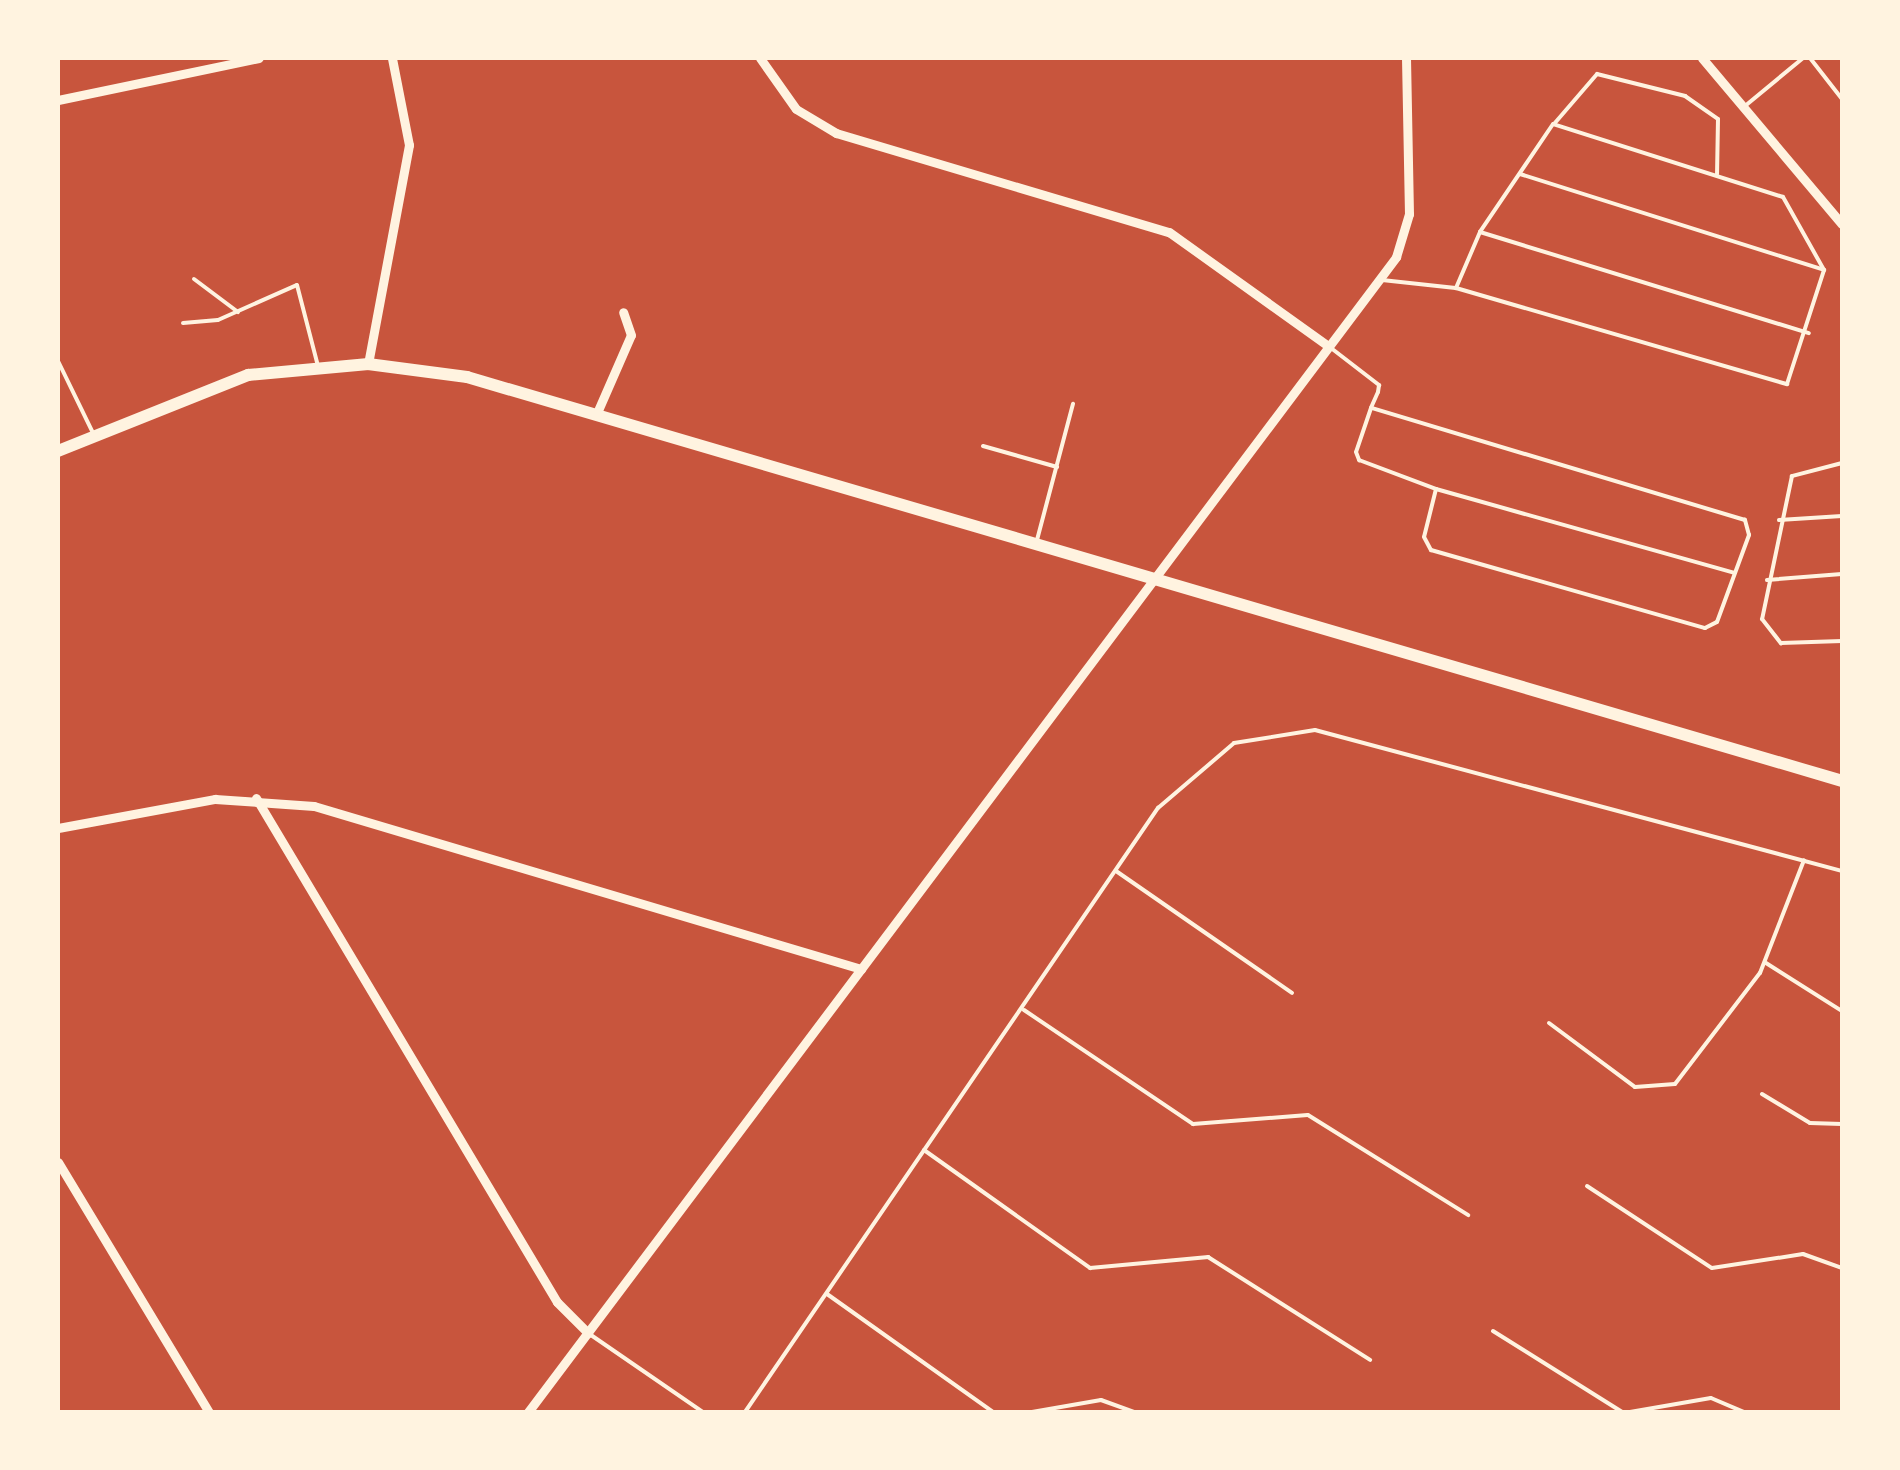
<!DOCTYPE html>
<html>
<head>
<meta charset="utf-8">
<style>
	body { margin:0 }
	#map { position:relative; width:1900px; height:1470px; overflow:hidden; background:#c8553d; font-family:"Golos Text",sans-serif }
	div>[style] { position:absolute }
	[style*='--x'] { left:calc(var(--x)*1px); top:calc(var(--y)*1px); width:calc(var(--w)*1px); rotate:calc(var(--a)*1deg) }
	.service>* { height:4px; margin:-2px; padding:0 2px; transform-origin:2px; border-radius:2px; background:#fff3e0 }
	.minor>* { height:9px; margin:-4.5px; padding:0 4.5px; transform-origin:4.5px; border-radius:4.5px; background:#fff3e0 }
	.secondary>* { height:12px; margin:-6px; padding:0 6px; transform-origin:6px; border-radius:6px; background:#fff3e0 }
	span { translate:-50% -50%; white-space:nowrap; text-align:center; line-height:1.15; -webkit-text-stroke:8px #fff3e0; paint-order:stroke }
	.frame { position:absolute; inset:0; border:60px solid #fff3e0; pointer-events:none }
</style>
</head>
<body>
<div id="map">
	<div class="service">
		<i style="--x:1810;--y:58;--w:52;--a:52"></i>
		<i style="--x:1745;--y:106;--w:75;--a:-39.6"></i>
		<i style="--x:1554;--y:124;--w:66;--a:-49.3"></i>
		<i style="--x:1597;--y:74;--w:91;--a:14"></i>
		<i style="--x:1685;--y:96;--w:40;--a:34.9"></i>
		<i style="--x:1718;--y:119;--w:55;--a:91"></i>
		<i style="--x:1520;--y:174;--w:319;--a:17.5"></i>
		<i style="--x:1480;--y:232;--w:344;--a:17.1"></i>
		<i style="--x:194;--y:279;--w:55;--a:36.9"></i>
		<i style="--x:1382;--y:280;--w:74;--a:6.2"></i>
		<i style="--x:1456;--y:288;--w:345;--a:16.2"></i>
		<i style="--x:1787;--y:384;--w:120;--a:-72"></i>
		<i style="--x:1824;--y:270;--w:84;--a:-119.3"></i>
		<i style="--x:1783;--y:197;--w:241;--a:-162.4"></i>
		<i style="--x:1553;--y:124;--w:130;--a:124.1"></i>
		<i style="--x:1480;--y:232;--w:61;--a:113.2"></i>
		<i style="--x:183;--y:323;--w:35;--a:-5"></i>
		<i style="--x:218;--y:320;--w:86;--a:-23.9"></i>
		<i style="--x:297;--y:285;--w:84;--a:75.5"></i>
		<i style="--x:1331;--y:348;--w:61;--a:37.6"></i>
		<i style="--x:1379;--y:385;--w:7;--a:98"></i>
		<i style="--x:1378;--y:392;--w:17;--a:114"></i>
		<i style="--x:1371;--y:408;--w:46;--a:108.8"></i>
		<i style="--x:1356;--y:452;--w:9;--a:69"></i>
		<i style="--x:1359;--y:460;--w:82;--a:20.6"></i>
		<i style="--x:1436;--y:489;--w:49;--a:104"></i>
		<i style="--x:1424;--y:537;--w:15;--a:62"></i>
		<i style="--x:1431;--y:550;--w:285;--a:15.9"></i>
		<i style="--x:1705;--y:628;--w:13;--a:-27"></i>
		<i style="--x:1717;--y:622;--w:93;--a:-69.8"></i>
		<i style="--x:1749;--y:535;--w:16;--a:-105"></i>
		<i style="--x:1745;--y:520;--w:390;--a:-163.3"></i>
		<i style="--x:58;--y:361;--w:80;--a:64.1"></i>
		<i style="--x:983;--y:446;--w:77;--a:15.8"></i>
		<i style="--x:1842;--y:463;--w:52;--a:165.4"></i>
		<i style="--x:1792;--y:476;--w:146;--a:101.8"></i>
		<i style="--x:1762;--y:619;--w:31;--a:52"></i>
		<i style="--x:1781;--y:643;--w:61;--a:-1.9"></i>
		<i style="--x:1436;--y:489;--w:310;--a:15.7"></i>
		<i style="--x:1779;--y:520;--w:63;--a:-3.6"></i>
		<i style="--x:1037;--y:540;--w:141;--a:-75.2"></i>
		<i style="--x:1767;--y:580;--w:75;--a:-4.6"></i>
		<i style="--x:1116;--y:871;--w:214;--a:34.7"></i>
		<i style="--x:1766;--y:963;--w:90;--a:32.3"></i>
		<i style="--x:1024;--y:1010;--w:204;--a:34"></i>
		<i style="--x:1193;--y:1124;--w:115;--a:-4.5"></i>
		<i style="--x:1308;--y:1115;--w:189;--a:32"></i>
		<i style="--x:1549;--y:1023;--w:107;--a:36.7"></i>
		<i style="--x:1635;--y:1087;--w:40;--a:-4.3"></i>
		<i style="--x:1675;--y:1084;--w:140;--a:-52.6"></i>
		<i style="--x:1760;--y:973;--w:121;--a:-68.7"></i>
		<i style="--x:1762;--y:1094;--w:56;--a:31.1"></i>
		<i style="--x:1810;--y:1123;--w:32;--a:2"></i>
		<i style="--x:924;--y:1150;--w:204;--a:35.4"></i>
		<i style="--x:1090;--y:1268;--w:119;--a:-5.3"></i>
		<i style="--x:1208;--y:1257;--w:192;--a:32.4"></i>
		<i style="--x:1587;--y:1186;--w:149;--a:33.3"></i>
		<i style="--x:1712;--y:1268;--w:92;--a:-8.7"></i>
		<i style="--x:1803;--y:1254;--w:41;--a:19.7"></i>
		<i style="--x:827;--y:1294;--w:204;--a:35.4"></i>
		<i style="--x:1493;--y:1331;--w:152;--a:32.1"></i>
		<i style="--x:588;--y:1333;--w:140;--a:34.5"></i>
		<i style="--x:745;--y:1412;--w:732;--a:-55.64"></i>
		<i style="--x:1158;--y:808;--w:100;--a:-40.5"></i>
		<i style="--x:1234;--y:743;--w:82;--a:-9.1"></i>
		<i style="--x:1315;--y:730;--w:546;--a:14.98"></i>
		<i style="--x:1032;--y:1412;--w:70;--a:-9.9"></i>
		<i style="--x:1101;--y:1400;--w:35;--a:20"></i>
		<i style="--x:1630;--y:1412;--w:82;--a:-9.8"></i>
		<i style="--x:1711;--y:1398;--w:36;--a:23"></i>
	</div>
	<div class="minor">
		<i style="--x:760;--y:58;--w:62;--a:54.8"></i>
		<i style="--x:796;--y:109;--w:47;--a:31"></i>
		<i style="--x:836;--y:133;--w:347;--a:16.6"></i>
		<i style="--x:1169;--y:232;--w:196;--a:35.6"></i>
		<i style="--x:1702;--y:58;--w:217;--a:49.9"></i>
		<i style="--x:58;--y:100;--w:205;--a:-11.8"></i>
		<i style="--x:368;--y:364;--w:223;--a:-79.4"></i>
		<i style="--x:409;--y:145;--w:89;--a:-101.1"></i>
		<i style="--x:596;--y:415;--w:87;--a:-66.4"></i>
		<i style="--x:631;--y:335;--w:24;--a:-109"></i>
		<i style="--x:256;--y:798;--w:587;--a:59.15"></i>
		<i style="--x:557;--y:1302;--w:44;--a:45"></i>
		<i style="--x:58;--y:828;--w:160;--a:-10.5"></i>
		<i style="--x:215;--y:799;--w:99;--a:4"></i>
		<i style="--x:314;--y:806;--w:571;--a:16.59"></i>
		<i style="--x:58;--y:1162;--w:292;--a:58.9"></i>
		<i style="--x:528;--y:1412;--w:1445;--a:-53.07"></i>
		<i style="--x:1396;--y:257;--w:45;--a:-73.2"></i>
		<i style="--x:1409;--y:214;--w:156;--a:-91.1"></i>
	</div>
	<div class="secondary">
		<i style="--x:58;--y:451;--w:205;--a:-21.8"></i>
		<i style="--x:248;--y:375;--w:121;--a:-5.2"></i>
		<i style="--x:368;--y:364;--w:100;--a:7.5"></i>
		<i style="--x:467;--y:377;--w:1433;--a:16.37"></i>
	</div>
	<div class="frame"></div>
</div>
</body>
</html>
